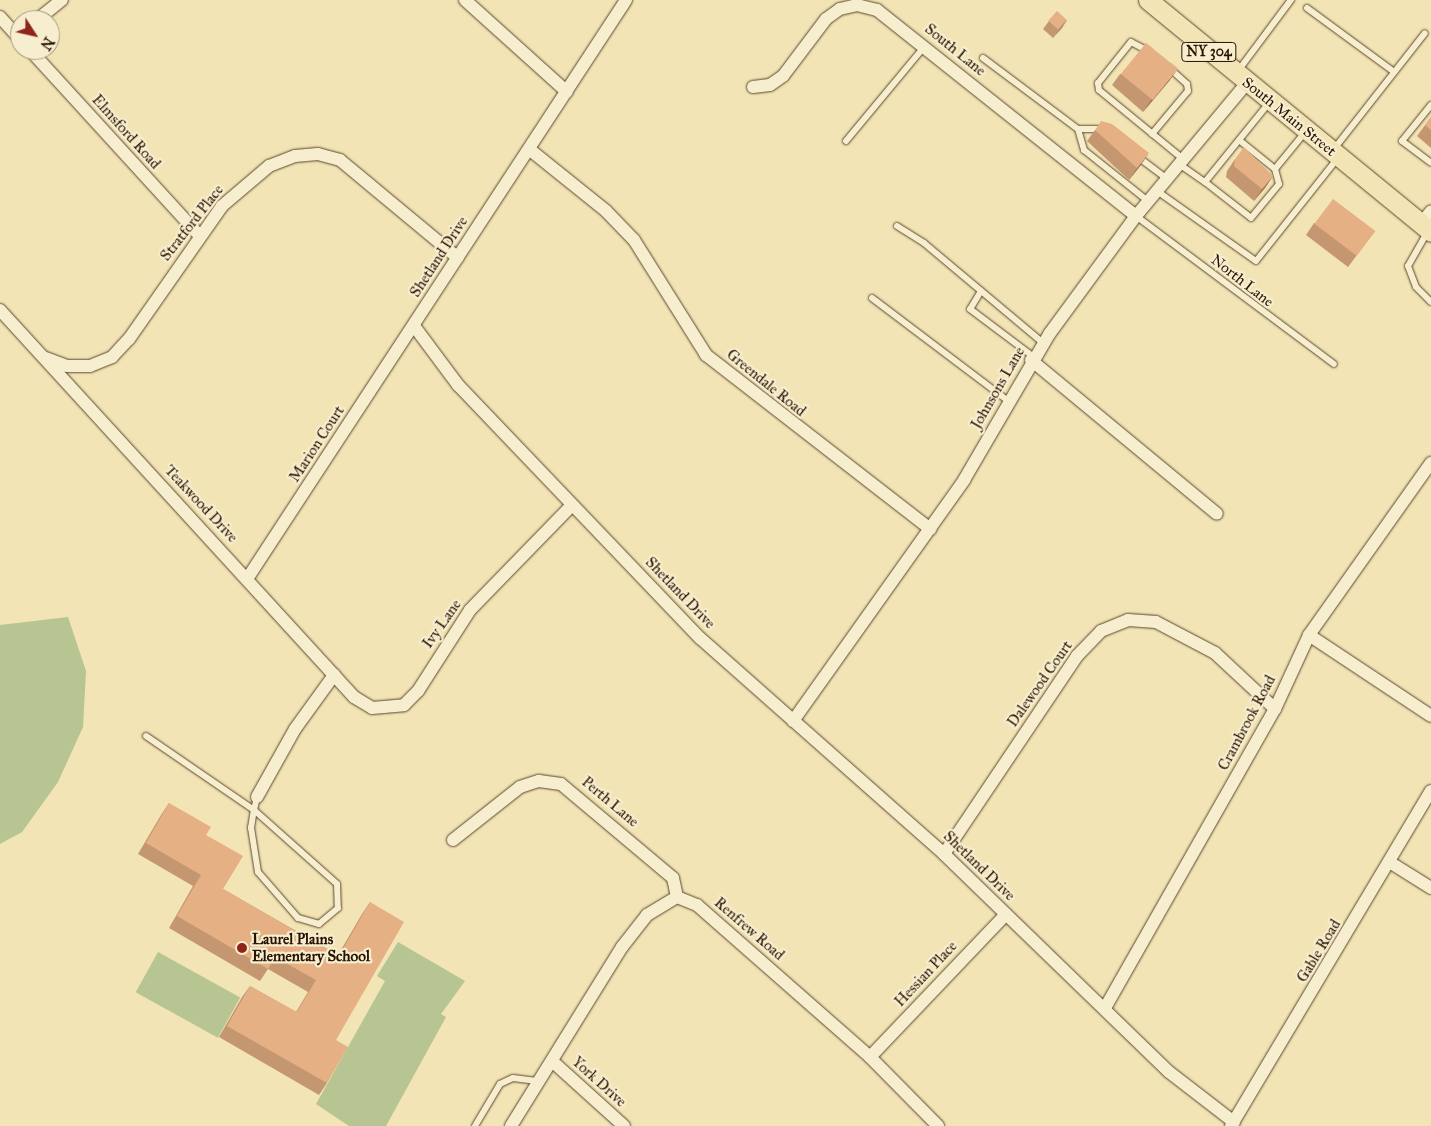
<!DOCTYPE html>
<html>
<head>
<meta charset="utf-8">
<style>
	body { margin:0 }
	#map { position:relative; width:1431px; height:1126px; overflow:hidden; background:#f2e4b5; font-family:"IM FELL Great Primer",serif }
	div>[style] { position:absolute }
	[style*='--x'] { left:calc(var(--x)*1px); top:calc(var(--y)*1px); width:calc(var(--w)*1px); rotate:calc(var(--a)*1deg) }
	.green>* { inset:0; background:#b6c591; transform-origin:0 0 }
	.roads { filter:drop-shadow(0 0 1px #5a472d) drop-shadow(0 0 1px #5a472d) }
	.lane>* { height:6px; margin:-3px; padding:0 3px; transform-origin:3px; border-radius:3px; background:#f7edcf }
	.street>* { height:12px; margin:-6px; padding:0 6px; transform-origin:6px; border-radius:6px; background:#f7edcf }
	.primary>* { height:19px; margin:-9.5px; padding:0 9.5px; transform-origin:9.5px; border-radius:9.5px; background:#f2e4b5 }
	.wall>* { inset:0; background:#c59771 }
	.shaded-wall>* { inset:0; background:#a07b5c }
	.building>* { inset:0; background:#e5b083; transform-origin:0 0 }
	.dots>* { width:14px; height:14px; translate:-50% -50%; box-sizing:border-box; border:2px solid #f7edcf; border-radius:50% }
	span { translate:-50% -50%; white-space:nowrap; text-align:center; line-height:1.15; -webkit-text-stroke:4.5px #f7edcf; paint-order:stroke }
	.shield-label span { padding:1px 4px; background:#f7edcf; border:1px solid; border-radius:4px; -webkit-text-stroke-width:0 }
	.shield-label { font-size:14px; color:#271300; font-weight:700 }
	.street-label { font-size:15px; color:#271300 }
	.poi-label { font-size:15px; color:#271300; font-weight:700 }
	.left { translate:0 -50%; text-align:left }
	.north { position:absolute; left:10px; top:10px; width:50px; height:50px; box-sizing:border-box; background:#f7edcf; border:1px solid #a4967c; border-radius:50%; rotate:125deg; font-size:14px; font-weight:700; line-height:20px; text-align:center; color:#271300 }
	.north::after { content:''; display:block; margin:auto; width:18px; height:22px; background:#8f2418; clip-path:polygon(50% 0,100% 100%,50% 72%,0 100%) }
</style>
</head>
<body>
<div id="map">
	<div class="green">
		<i style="clip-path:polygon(68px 617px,86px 671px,83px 727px,58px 782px,22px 832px,0 844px,0 625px)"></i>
		<i style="clip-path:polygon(398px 942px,465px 981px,441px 1014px,446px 1017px,386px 1126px,349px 1126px,316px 1104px,385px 981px,377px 976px)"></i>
		<i style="left:158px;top:952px;width:94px;height:46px;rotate:29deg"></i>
	</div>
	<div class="roads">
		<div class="lane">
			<i style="--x:1307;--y:8;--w:108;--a:36.3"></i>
			<i style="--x:1148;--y:51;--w:19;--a:-152"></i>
			<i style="--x:1131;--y:42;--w:53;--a:128.8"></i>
			<i style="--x:1098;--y:83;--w:7;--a:82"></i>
			<i style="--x:1099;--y:90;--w:109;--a:39.4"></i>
			<i style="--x:983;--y:58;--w:119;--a:36.8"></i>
			<i style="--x:1238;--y:71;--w:89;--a:-53.3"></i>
			<i style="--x:1431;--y:105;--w:46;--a:128.9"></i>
			<i style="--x:1402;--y:141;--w:36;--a:37"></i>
			<i style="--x:1103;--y:129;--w:25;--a:180"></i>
			<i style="--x:1078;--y:129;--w:22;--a:74"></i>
			<i style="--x:1084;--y:150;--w:82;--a:38.6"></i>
			<i style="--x:1152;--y:134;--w:56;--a:-50.1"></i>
			<i style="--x:1188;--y:91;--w:7;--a:-98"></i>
			<i style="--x:1187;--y:84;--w:24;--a:-138"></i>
			<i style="--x:846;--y:141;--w:122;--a:-50.3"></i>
			<i style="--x:1334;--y:149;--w:147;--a:-51.9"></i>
			<i style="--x:1138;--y:157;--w:36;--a:37"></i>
			<i style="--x:1179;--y:164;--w:32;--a:35"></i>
			<i style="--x:1205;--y:182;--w:102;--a:-51"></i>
			<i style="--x:1275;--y:169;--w:49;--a:-50.8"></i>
			<i style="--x:1205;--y:182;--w:58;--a:38"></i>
			<i style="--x:1251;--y:218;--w:44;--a:-50.5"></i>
			<i style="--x:1279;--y:184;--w:16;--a:-105"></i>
			<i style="--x:1275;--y:169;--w:46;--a:-141.1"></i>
			<i style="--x:1157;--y:191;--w:121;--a:35.3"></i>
			<i style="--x:1256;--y:261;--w:132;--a:-51.5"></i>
			<i style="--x:1136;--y:216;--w:247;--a:36.8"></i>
			<i style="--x:897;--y:226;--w:32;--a:32"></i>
			<i style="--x:924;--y:243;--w:155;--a:40"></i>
			<i style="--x:1428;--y:231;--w:40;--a:119.7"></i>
			<i style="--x:1408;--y:266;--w:22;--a:69"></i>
			<i style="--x:1416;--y:287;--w:21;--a:45"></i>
			<i style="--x:981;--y:291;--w:21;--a:121"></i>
			<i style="--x:970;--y:309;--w:80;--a:36.9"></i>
			<i style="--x:872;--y:298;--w:171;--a:37.1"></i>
			<i style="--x:146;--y:736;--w:131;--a:34.4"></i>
			<i style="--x:254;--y:810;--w:111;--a:41.7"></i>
			<i style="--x:337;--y:884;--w:24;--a:88"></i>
			<i style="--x:338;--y:908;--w:25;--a:140"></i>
			<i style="--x:319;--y:924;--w:22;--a:-164"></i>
			<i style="--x:298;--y:918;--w:61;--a:-131"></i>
			<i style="--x:258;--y:872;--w:45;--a:-99"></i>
			<i style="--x:251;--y:828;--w:18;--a:-81"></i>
			<i style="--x:254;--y:810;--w:13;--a:-77"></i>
			<i style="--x:475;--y:1126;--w:49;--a:-59.2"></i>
			<i style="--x:500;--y:1084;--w:14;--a:-25"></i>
			<i style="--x:513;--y:1078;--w:26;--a:7"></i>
		</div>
		<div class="street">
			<i style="--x:465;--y:0;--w:137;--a:42"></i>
			<i style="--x:0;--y:17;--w:30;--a:48"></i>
			<i style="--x:37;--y:20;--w:32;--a:-39"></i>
			<i style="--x:30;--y:50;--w:251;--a:47.6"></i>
			<i style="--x:753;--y:87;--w:17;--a:-7"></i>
			<i style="--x:770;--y:85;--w:16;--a:-35"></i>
			<i style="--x:783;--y:76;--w:71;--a:-53"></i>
			<i style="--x:826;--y:19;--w:17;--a:-36"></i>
			<i style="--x:840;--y:9;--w:17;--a:-13"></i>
			<i style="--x:857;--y:5;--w:21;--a:14"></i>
			<i style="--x:877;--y:10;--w:331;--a:38.5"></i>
			<i style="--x:529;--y:149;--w:99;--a:38.8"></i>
			<i style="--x:606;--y:211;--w:40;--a:46"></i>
			<i style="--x:634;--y:240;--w:136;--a:57.9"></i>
			<i style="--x:706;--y:355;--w:284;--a:37.8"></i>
			<i style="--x:1421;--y:224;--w:16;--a:-52"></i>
			<i style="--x:0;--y:310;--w:524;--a:47.55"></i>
			<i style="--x:354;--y:697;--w:21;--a:31"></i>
			<i style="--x:372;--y:708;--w:32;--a:-5"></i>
			<i style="--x:404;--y:705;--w:20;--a:-45"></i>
			<i style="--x:418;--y:691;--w:96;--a:-57.3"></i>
			<i style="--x:470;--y:610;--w:146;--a:-45.8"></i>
			<i style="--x:414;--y:326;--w:74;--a:53.3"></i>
			<i style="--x:458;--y:385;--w:350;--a:46.3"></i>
			<i style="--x:700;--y:638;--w:326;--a:41.5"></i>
			<i style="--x:944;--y:854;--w:313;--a:44.1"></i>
			<i style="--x:1169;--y:1072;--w:82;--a:37.6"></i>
			<i style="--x:46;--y:358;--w:22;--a:21"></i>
			<i style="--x:67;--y:366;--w:23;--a:0"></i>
			<i style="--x:90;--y:366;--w:24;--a:-22"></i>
			<i style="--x:112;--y:357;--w:25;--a:-47"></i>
			<i style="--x:129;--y:339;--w:162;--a:-55"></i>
			<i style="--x:222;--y:206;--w:62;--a:-40.4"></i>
			<i style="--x:269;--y:166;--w:28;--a:-21"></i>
			<i style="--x:295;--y:156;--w:23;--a:-5"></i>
			<i style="--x:318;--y:154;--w:23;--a:15"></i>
			<i style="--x:340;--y:160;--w:153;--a:39.7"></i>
			<i style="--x:1031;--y:360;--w:241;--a:39.6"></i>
			<i style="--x:247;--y:579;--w:692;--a:-56.79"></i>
			<i style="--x:1309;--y:635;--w:146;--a:33.6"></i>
			<i style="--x:793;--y:721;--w:296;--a:-54.6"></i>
			<i style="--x:964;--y:480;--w:170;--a:-59.7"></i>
			<i style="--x:1050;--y:333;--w:145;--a:-53.7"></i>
			<i style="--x:1136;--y:216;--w:173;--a:-50.2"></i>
			<i style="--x:257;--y:797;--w:78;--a:-60.8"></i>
			<i style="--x:295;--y:729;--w:67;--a:-54.2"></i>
			<i style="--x:453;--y:840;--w:85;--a:-38.3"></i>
			<i style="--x:520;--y:787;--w:20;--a:-18"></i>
			<i style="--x:539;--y:781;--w:22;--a:8"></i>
			<i style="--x:561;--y:784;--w:146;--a:40"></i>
			<i style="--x:673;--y:878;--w:19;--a:78"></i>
			<i style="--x:944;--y:854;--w:239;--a:-56.1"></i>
			<i style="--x:1077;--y:656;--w:35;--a:-46"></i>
			<i style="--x:1101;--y:631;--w:29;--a:-22"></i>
			<i style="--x:1128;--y:620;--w:28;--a:4"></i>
			<i style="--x:1156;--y:622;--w:67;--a:27.7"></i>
			<i style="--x:1215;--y:653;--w:82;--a:43"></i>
			<i style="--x:1391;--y:863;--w:47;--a:32"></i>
			<i style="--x:677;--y:897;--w:22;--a:22"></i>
			<i style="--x:697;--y:905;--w:230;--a:41.3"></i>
			<i style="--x:870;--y:1057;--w:97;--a:45.4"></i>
			<i style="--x:1105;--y:1008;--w:344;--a:-60.4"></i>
			<i style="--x:1275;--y:709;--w:81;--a:-65.3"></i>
			<i style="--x:1309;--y:635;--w:211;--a:-54.7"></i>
			<i style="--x:870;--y:1057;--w:197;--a:-46.4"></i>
			<i style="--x:552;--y:1061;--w:97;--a:42.1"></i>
			<i style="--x:511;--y:1126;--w:211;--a:-58.2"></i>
			<i style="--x:622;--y:947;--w:41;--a:-52"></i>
			<i style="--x:647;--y:915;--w:35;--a:-31"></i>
			<i style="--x:1231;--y:1126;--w:390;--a:-59.2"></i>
		</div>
		<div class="primary">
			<i style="--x:1148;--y:0;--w:366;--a:39.3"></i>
		</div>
	</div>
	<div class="wall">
		<i style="clip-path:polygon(1067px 20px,1053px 38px,1043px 29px,1049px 21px)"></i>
		<i style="clip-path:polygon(1120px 74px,1170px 80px,1143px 112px,1112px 85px)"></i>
		<i style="clip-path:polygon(1431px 117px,1431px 148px,1417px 136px)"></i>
		<i style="clip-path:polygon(1095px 130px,1141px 165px,1129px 180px,1087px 141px)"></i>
		<i style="clip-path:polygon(1235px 159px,1273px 176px,1265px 188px,1254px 201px,1226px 177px,1227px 171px)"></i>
		<i style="clip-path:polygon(1314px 223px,1375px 231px,1348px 267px,1306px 235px)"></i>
		<i style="clip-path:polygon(169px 803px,206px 835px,223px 889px,338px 955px,362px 914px,370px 902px,336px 1040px,327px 1083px,319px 1095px,219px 1037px,242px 997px,250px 986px,296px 1012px,308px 992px,268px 969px,260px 981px,169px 928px,193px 886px,138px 854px,161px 815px)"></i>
	</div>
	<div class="shaded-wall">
		<i style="clip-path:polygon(1067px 20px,1062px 28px,1053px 38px,1059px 30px)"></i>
		<i style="clip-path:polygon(1178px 69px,1170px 80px,1143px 112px,1151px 100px)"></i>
		<i style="clip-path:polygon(1149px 153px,1141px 165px,1129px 180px,1137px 168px)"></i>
		<i style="clip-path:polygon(1273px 176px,1265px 188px,1254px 201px,1262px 189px)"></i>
	</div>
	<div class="building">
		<i style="left:1057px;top:11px;width:13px;height:13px;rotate:42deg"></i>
		<i style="left:1146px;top:43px;width:41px;height:40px;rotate:39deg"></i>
		<i style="clip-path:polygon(1431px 117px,1431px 130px,1425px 125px)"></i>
		<i style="clip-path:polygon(1101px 121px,1112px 124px,1149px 153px,1137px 168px,1095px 130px)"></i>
		<i style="clip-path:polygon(1244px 147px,1273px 176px,1262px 189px,1234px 166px,1235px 159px)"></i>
		<i style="left:1333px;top:199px;width:53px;height:31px;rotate:37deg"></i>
		<i style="clip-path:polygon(169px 803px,211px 827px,206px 835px,243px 856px,223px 889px,339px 956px,370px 902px,404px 922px,336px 1040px,348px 1047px,327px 1083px,227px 1026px,250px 986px,297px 1012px,316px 980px,275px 957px,268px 969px,177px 916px,201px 875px,146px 843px)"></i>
	</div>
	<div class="dots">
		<i style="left:242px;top:948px;background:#8f2418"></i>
	</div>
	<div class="shield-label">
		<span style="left:1209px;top:52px">NY 304</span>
	</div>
	<div class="street-label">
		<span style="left:955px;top:50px;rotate:39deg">South Lane</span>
		<span style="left:1289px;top:117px;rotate:39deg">South Main Street</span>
		<span style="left:126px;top:132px;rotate:48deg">Elmsford Road</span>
		<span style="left:192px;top:223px;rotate:-52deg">Stratford Place</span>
		<span style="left:439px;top:257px;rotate:-57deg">Shetland Drive</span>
		<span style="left:1242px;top:281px;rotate:38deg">North Lane</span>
		<span style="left:766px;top:383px;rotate:39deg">Greendale Road</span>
		<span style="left:998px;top:388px;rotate:-60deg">Johnsons Lane</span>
		<span style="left:317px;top:444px;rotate:-57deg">Marion Court</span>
		<span style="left:201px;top:504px;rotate:47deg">Teakwood Drive</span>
		<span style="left:680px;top:593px;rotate:46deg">Shetland Drive</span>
		<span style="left:442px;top:624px;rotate:-55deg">Ivy Lane</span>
		<span style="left:1040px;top:684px;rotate:-55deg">Dalewood Court</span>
		<span style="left:1247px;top:723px;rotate:-62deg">Crambrook Road</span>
		<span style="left:610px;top:802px;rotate:40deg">Perth Lane</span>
		<span style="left:979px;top:866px;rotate:44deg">Shetland Drive</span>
		<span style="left:749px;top:929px;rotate:41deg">Renfrew Road</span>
		<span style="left:1319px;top:951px;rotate:-59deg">Gable Road</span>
		<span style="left:926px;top:974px;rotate:-47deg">Hessian Place</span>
		<span style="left:599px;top:1082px;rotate:42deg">York Drive</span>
	</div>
	<div class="poi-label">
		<span class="left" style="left:252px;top:948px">Laurel Plains<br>Elementary School</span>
	</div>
	<div class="north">N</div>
</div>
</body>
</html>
